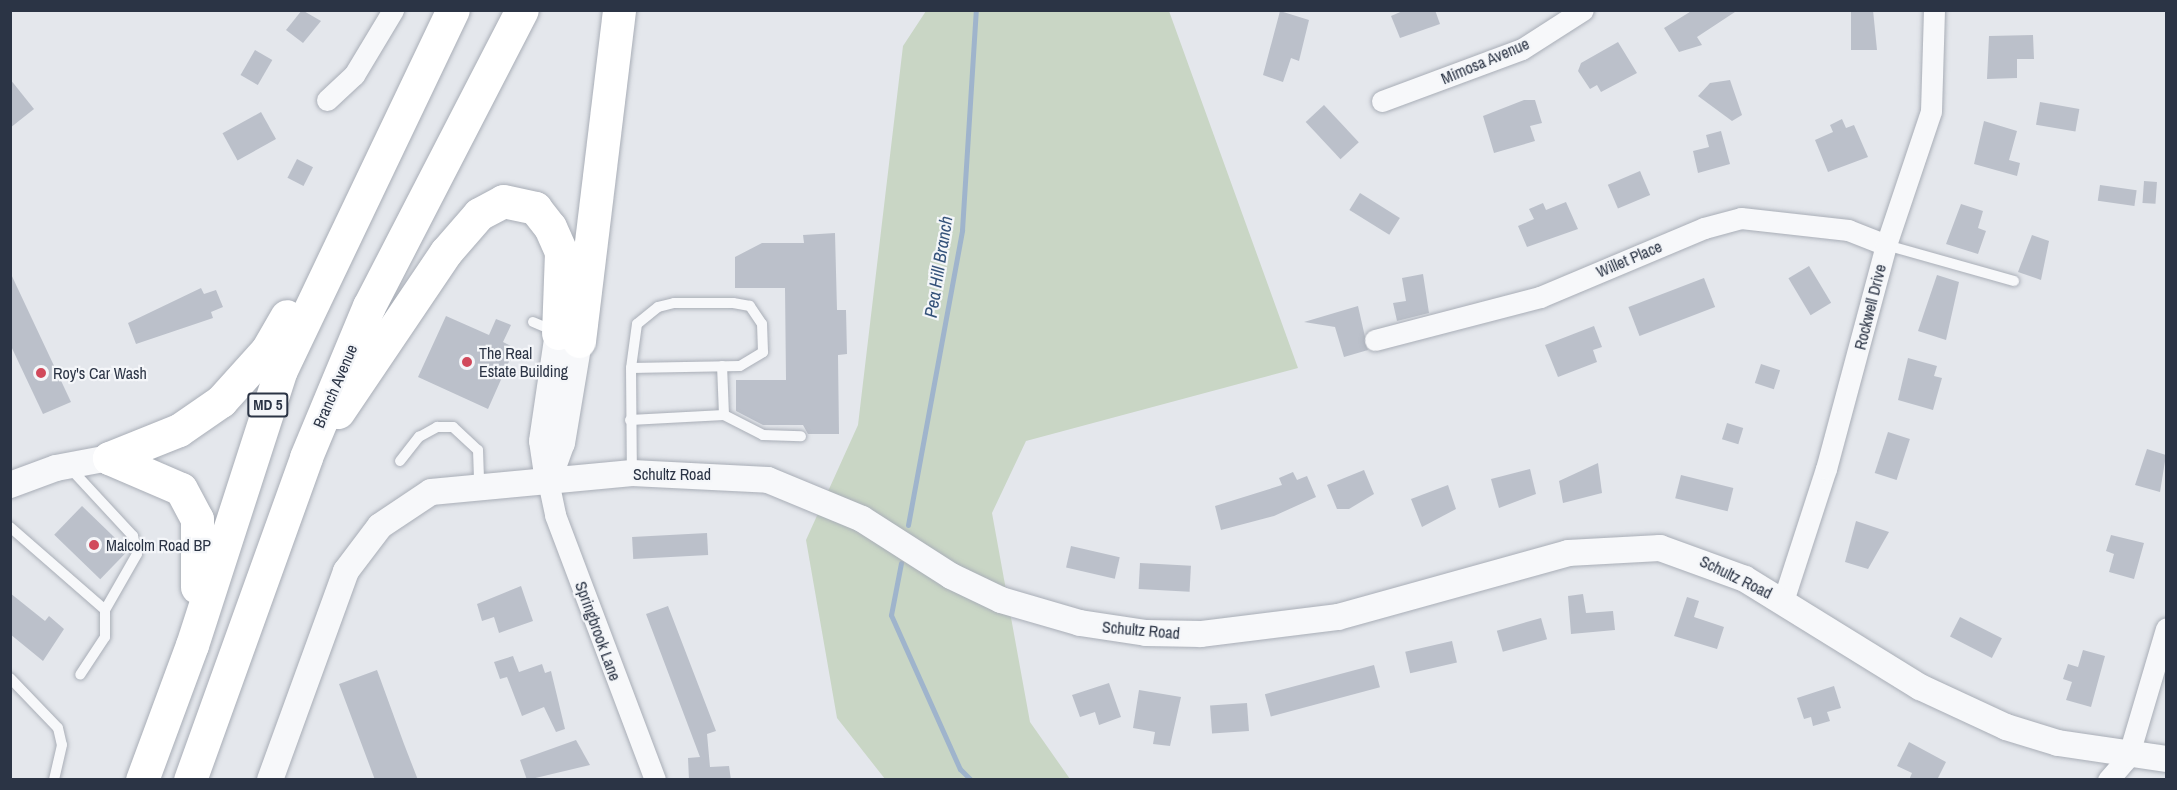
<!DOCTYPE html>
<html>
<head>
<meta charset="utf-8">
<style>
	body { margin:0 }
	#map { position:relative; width:2177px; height:790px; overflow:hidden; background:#e4e7ec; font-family:"Archivo Narrow",sans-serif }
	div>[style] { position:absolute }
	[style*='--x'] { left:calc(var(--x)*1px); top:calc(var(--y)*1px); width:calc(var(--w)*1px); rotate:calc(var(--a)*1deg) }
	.green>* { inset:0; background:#c9d6c5 }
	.stream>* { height:5px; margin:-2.5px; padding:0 2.5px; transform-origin:2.5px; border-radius:2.5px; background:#9fb4cc }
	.building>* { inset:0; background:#bbc0ca; transform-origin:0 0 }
	.roads { filter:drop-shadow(0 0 2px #a9aeb7) drop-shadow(0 0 2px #a9aeb7) }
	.service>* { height:10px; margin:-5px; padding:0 5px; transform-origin:5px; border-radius:5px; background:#f7f8fa }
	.minor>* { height:21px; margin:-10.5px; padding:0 10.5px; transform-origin:10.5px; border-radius:10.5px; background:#f7f8fa }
	.tertiary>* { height:26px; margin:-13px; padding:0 13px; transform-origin:13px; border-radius:13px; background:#f7f8fa }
	.motorway>* { height:33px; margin:-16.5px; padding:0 16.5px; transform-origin:16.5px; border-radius:16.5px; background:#fff }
	.dots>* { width:16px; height:16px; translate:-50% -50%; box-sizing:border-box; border:3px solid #f4f6f9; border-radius:50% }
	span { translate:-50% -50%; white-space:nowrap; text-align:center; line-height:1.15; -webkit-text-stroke:4.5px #f4f6f9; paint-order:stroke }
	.shield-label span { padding:2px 4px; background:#f4f6f9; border:2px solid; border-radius:4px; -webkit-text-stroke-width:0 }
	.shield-label { font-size:15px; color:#2b3445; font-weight:700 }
	.street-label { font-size:16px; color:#2b3445 }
	.poi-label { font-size:16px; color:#2b3445 }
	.left { translate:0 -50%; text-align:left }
	.water-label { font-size:18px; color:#34527a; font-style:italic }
	.frame { position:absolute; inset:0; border:12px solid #2b3445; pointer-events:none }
</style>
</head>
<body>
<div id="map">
	<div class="green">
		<i style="clip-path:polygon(926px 11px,1169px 11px,1298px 368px,1026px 441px,992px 513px,1030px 722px,1070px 779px,885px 779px,837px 718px,806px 540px,858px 425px,903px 46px)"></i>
	</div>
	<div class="stream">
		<i style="--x:908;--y:525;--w:300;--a:-79.6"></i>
		<i style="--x:962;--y:230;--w:220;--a:-86.4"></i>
		<i style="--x:901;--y:563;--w:53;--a:100.9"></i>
		<i style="--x:891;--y:615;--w:169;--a:65.9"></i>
		<i style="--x:960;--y:769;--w:16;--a:45"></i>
	</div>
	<div class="building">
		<i style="clip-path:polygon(302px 10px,321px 21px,303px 43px,286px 30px)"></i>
		<i style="clip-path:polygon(1405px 10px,1435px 10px,1440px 24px,1400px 38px,1391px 16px)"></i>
		<i style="clip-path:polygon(1693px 10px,1738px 10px,1697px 37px,1702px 45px,1679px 52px,1664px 28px)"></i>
		<i style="clip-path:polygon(1851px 10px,1873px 10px,1877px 50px,1851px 50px)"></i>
		<i style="clip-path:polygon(1280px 11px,1309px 20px,1299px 61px,1291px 58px,1283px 82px,1263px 75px)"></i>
		<i style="clip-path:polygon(2033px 35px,2034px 59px,2017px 59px,2017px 78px,1987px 79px,1989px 36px)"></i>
		<i style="clip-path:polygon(1618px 42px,1637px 73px,1601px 92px,1597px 85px,1590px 89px,1578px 71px,1581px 63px)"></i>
		<i style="left:255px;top:50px;width:20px;height:29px;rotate:30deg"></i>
		<i style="clip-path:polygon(10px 79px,34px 109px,10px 128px)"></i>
		<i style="clip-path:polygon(1730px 80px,1742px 115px,1732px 121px,1698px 96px,1710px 83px)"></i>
		<i style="clip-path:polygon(1524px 100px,1535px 100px,1542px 123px,1530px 126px,1535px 141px,1494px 153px,1483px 116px)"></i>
		<i style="left:2040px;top:102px;width:40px;height:23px;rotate:10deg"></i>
		<i style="left:1324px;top:105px;width:51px;height:25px;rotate:47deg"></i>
		<i style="left:261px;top:112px;width:31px;height:44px;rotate:61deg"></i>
		<i style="clip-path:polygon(1842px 119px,1846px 128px,1854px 125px,1868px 157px,1828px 172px,1815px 140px,1833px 132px,1830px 125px)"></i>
		<i style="clip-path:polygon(1984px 121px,2017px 131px,2009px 160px,2020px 163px,2017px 176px,1974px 164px)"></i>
		<i style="clip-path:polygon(1721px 131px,1730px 164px,1698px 173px,1693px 151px,1709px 147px,1706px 135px)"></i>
		<i style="left:297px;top:159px;width:18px;height:21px;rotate:27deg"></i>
		<i style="left:1640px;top:171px;width:26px;height:35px;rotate:67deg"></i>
		<i style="left:2144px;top:181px;width:13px;height:22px;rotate:4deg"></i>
		<i style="left:2100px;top:185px;width:37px;height:16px;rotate:8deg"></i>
		<i style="left:1360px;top:193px;width:47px;height:20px;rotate:32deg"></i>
		<i style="clip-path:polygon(1566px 202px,1578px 229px,1527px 247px,1518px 226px,1534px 219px,1529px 209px,1543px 203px,1546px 210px)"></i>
		<i style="clip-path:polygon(1961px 204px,1983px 211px,1978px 228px,1986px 231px,1978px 254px,1946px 244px)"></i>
		<i style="clip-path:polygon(835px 233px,837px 310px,846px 310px,847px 354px,838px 355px,839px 434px,808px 434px,803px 425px,763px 425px,736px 411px,736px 380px,786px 380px,785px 288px,735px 288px,735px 257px,762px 243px,804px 243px,803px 235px)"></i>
		<i style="clip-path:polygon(2032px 235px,2049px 241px,2041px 280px,2018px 272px)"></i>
		<i style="left:1809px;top:266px;width:43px;height:24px;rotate:59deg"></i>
		<i style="clip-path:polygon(10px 272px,71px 402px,43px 414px,10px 344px)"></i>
		<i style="clip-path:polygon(1423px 274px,1429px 313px,1397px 321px,1393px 303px,1406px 301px,1402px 278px)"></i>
		<i style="clip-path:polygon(1937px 275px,1959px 282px,1946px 340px,1918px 331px)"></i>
		<i style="left:1704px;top:278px;width:31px;height:81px;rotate:69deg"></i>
		<i style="clip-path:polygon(201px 288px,204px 294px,216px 290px,223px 307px,211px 312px,213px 318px,136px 344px,128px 323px)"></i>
		<i style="clip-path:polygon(1358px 306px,1368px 350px,1344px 357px,1335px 327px,1304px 322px)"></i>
		<i style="clip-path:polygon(446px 316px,489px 335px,496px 319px,511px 325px,503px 342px,515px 348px,488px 409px,418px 377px)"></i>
		<i style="clip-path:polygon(1594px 326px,1602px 347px,1593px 350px,1597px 362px,1558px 377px,1545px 345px)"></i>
		<i style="clip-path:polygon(1908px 358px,1937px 366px,1934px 376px,1942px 378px,1933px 410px,1898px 400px)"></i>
		<i style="left:1761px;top:364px;width:20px;height:20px;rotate:18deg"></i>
		<i style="left:1727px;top:423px;width:17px;height:17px;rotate:17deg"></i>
		<i style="left:1888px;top:432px;width:23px;height:43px;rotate:18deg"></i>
		<i style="clip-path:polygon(2147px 449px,2166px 455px,2160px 492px,2135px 485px)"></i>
		<i style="clip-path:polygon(1598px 463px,1602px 493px,1563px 503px,1559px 481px)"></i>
		<i style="clip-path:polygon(1530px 469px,1536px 494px,1499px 508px,1491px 479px)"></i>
		<i style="clip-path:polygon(1364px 470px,1374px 494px,1349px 509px,1337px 509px,1327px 485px)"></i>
		<i style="clip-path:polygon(1293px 472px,1297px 480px,1307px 476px,1316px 497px,1274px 516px,1221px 530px,1215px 506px,1282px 485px,1279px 478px)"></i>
		<i style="left:1681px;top:475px;width:54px;height:24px;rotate:14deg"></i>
		<i style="clip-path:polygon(1448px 485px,1456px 509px,1422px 527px,1411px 499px)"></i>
		<i style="left:82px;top:506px;width:64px;height:40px;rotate:44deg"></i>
		<i style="clip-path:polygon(1856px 521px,1889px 532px,1868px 569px,1845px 562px)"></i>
		<i style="left:707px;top:533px;width:22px;height:75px;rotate:87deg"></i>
		<i style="clip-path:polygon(2111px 535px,2144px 543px,2134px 579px,2109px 572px,2114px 554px,2106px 551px)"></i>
		<i style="left:1071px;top:546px;width:50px;height:22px;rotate:13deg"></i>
		<i style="left:1140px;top:563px;width:51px;height:26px;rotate:3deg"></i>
		<i style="clip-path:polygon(521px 586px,533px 621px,499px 633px,494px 617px,482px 621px,477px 604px)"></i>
		<i style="clip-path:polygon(10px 593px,45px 621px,49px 616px,64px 629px,43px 661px,10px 634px)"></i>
		<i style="clip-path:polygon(1583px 594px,1586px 613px,1613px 611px,1615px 630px,1571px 634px,1568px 596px)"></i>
		<i style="clip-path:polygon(1687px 597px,1699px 601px,1694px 617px,1724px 627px,1717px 649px,1674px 636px)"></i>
		<i style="clip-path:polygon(668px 606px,716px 731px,707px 734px,710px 767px,729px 766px,731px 780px,689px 780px,688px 758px,700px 757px,646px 614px)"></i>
		<i style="left:1960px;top:617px;width:47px;height:22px;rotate:27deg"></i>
		<i style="left:1541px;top:618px;width:22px;height:46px;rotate:74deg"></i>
		<i style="left:1452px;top:641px;width:22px;height:48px;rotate:77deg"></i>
		<i style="clip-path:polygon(2083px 650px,2105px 656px,2091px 707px,2066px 700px,2072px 682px,2063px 679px,2068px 664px,2078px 667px)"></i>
		<i style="clip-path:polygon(513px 656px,519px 672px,542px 664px,545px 673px,551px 671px,565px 729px,556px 732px,544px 707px,522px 716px,507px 677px,500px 679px,494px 662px)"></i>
		<i style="left:1374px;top:665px;width:23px;height:113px;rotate:75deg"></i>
		<i style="clip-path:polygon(377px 670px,404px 744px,418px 780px,375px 780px,339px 684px)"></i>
		<i style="clip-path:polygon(1109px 683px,1121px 717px,1099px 725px,1095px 712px,1080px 717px,1072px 695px)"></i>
		<i style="clip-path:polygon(1834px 686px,1841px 708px,1827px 712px,1830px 721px,1813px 726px,1811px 717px,1804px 719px,1797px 698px)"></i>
		<i style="clip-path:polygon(1139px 690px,1181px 697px,1170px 746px,1153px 744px,1155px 732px,1133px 728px)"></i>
		<i style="left:1247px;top:703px;width:28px;height:37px;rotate:86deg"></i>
		<i style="clip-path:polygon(576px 740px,590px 765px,527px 780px,520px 760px)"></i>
		<i style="clip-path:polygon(1909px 742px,1946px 762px,1937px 780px,1909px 780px,1912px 773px,1897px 766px)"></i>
	</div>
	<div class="roads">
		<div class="service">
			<i style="--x:1886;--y:245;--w:133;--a:15.7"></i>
			<i style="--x:533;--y:322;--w:23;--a:23"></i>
			<i style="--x:631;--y:368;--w:109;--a:-1.1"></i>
			<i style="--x:740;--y:366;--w:27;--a:-31"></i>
			<i style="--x:763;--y:352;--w:28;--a:-92"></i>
			<i style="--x:762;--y:324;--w:22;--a:-124"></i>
			<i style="--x:750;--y:306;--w:17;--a:-170"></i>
			<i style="--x:733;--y:303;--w:59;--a:180"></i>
			<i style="--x:674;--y:303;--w:16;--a:166"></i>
			<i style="--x:658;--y:307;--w:27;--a:141"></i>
			<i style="--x:637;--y:324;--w:44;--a:97.8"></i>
			<i style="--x:631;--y:368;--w:105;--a:89.5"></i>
			<i style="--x:724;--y:415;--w:44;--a:27.1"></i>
			<i style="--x:763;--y:435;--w:38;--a:2"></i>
			<i style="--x:630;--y:420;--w:94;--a:-3"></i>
			<i style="--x:724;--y:415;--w:49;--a:-92.3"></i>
			<i style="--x:400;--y:461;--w:31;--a:-52"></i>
			<i style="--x:419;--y:437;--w:21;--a:-29"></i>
			<i style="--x:437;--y:427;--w:16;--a:0"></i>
			<i style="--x:453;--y:427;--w:34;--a:43"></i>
			<i style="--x:478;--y:450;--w:38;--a:88"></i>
			<i style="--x:70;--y:468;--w:93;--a:47.2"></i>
			<i style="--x:133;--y:536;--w:18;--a:77"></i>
			<i style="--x:137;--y:554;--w:64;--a:119.7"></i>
			<i style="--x:105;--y:610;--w:27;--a:90"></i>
			<i style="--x:105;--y:637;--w:45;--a:123.3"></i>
			<i style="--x:10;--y:527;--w:126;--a:41.1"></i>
			<i style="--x:10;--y:678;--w:69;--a:46.2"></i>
			<i style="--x:58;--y:728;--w:17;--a:77"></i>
			<i style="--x:62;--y:745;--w:36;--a:103"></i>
		</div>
		<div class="minor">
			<i style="--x:327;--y:100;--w:37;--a:-43"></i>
			<i style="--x:354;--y:75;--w:76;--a:-59"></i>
			<i style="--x:1382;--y:101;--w:149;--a:-20.4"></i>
			<i style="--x:1522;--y:49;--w:72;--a:-32.6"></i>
			<i style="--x:1375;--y:340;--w:171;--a:-14.6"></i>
			<i style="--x:1540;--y:297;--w:178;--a:-22.8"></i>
			<i style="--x:1704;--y:228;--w:38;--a:-15"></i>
			<i style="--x:1741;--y:218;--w:108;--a:6.4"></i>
			<i style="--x:1848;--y:230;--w:41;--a:21.5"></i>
			<i style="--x:548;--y:481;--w:35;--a:78"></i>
			<i style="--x:555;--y:515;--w:283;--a:69.3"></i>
			<i style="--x:1783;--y:601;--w:139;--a:-72"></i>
			<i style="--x:1826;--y:469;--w:232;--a:-75"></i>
			<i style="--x:1886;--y:245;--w:141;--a:-71.4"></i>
			<i style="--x:1931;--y:111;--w:101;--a:-88.3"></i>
			<i style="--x:2108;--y:780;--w:30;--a:-49"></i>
			<i style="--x:2128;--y:757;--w:134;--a:-73.5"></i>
		</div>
		<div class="tertiary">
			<i style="--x:549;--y:478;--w:37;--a:-70"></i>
			<i style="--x:562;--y:443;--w:103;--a:-80.5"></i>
			<i style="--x:548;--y:481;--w:40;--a:-98.5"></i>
			<i style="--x:542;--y:441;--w:109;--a:-81.6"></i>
			<i style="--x:10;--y:485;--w:49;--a:-20.3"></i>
			<i style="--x:56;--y:468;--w:54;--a:-10.7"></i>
			<i style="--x:270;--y:780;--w:222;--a:-70"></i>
			<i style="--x:346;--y:571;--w:56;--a:-52.9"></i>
			<i style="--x:380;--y:526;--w:61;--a:-33.7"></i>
			<i style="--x:431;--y:492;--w:202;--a:-5.4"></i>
			<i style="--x:632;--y:473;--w:136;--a:2.9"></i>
			<i style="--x:768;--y:480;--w:102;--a:22.5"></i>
			<i style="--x:862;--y:519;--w:106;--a:32.6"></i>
			<i style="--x:951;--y:576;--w:55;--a:25.6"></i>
			<i style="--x:1001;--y:600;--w:82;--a:16.2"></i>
			<i style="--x:1080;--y:623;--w:67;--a:8.6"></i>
			<i style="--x:1146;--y:633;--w:55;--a:1"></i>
			<i style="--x:1201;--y:634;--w:138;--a:-7.1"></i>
			<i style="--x:1338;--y:617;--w:239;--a:-15.5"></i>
			<i style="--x:1568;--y:553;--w:92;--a:-3.1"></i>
			<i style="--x:1660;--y:548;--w:90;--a:20"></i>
			<i style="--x:1745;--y:579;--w:206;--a:31.7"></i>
			<i style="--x:1920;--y:687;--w:95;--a:24.9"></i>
			<i style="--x:2006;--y:727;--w:54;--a:17.1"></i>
			<i style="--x:2058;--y:743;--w:109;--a:8.4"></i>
		</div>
		<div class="motorway">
			<i style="--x:579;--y:341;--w:333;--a:-83.1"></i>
			<i style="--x:338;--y:412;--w:193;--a:-56"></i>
			<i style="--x:446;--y:252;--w:50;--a:-49"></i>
			<i style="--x:479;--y:214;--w:27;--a:-28"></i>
			<i style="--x:503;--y:201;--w:33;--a:12"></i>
			<i style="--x:535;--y:208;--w:24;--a:52"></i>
			<i style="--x:550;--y:227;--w:27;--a:66"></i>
			<i style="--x:561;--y:252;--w:81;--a:92.1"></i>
			<i style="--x:109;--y:458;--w:75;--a:-21.8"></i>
			<i style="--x:179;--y:430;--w:51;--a:-34.6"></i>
			<i style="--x:221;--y:401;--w:69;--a:-48"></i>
			<i style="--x:267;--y:350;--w:39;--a:-60"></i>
			<i style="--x:109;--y:458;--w:78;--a:23.3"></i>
			<i style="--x:181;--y:489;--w:34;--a:62"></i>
			<i style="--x:197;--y:519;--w:68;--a:90"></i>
			<i style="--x:142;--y:780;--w:144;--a:-69.7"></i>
			<i style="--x:192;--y:645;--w:289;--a:-72.1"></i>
			<i style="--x:281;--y:370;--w:399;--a:-64.5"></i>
			<i style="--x:190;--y:780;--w:343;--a:-70.2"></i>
			<i style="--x:306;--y:457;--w:164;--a:-67.4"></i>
			<i style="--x:369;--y:306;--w:333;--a:-62.7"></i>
		</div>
	</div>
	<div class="dots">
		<i style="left:467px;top:362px;background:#d1495b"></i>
		<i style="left:41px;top:373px;background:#d1495b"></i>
		<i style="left:94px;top:545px;background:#d1495b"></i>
	</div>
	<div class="shield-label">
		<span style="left:268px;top:405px">MD 5</span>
	</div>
	<div class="street-label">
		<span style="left:1485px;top:61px;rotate:-23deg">Mimosa Avenue</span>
		<span style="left:1629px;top:259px;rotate:-23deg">Willet Place</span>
		<span style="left:1870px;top:307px;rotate:-76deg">Rockwell Drive</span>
		<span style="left:335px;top:386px;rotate:-67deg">Branch Avenue</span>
		<span style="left:672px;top:474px">Schultz Road</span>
		<span style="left:1736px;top:577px;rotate:26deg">Schultz Road</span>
		<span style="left:1141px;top:630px;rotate:5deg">Schultz Road</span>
		<span style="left:598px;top:631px;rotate:70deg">Springbrook Lane</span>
	</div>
	<div class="poi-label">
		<span class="left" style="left:479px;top:362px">The Real<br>Estate Building</span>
		<span class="left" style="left:53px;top:373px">Roy's Car Wash</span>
		<span class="left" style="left:106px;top:545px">Malcolm Road BP</span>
	</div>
	<div class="water-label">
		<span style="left:939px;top:267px;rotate:-81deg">Pea Hill Branch</span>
	</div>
	<div class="frame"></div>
</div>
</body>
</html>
